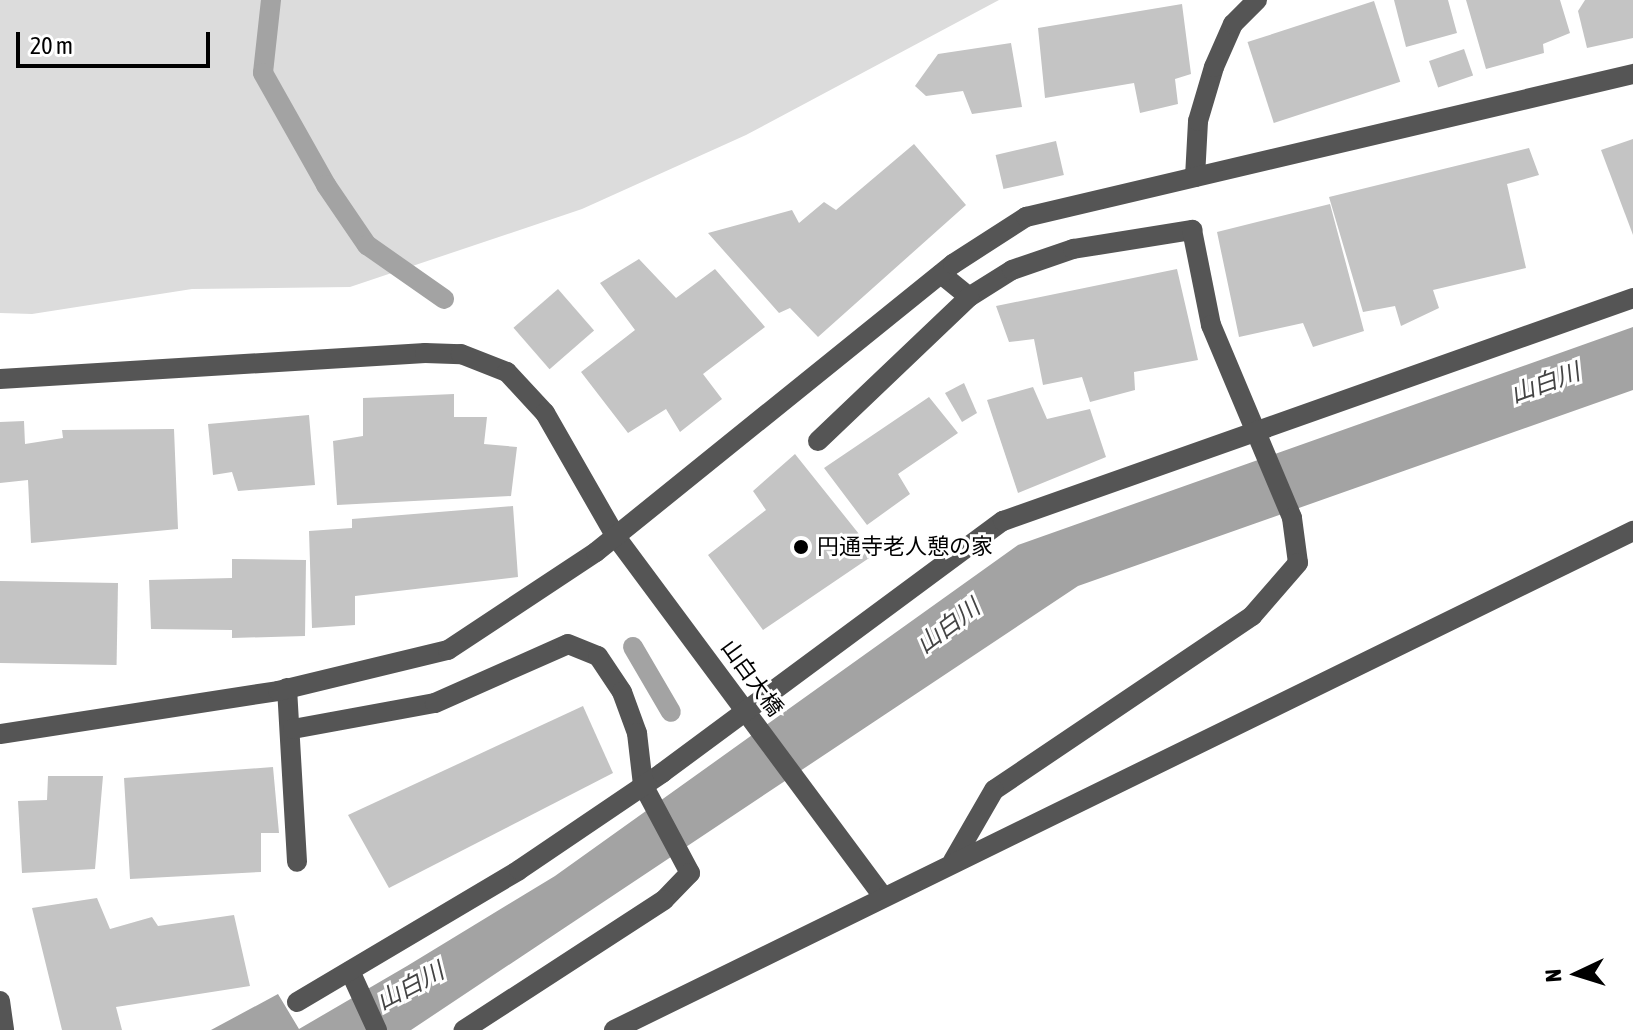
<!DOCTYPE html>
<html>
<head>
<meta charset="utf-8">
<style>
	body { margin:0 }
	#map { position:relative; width:1633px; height:1030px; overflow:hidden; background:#fff; font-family:"Asap Condensed","Noto Sans JP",sans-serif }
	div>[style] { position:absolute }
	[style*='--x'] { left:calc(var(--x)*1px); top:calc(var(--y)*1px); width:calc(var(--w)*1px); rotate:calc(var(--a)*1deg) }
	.green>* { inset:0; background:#dcdcdc }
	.water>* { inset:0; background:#a3a3a3 }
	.stream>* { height:20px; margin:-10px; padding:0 10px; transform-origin:10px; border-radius:10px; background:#a3a3a3 }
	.building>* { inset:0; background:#c4c4c4; transform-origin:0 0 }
	.minor>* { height:20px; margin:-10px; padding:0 10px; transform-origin:10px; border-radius:10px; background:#555 }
	.dots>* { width:22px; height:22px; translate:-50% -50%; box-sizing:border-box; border:4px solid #fff; border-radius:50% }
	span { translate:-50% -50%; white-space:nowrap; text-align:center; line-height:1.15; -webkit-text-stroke:6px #fff; paint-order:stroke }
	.poi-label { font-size:22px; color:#000 }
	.left { translate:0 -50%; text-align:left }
	.street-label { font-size:22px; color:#000 }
	.water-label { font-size:24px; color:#444; font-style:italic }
	.north { position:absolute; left:1537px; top:934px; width:80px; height:80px; -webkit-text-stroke:6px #fff; paint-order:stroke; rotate:266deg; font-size:22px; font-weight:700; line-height:32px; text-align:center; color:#000 }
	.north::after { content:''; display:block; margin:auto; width:28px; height:36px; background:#000; clip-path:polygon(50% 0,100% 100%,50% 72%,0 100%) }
	.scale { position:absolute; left:16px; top:32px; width:194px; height:36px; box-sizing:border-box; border:4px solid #000; border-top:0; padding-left:10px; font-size:24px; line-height:28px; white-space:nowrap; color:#000; -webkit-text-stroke:6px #fff; paint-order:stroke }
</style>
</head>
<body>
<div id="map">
	<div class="green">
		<i style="clip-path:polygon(0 0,999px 0,746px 135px,582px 209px,350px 287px,192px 289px,32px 314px,0 313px)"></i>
	</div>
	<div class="water">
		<i style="clip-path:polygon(1633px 327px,1633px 390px,1078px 586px,411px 1030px,211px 1030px,278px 994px,299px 1029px,407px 966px,555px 876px,1018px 545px)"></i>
	</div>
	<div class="stream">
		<i style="--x:271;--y:0;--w:73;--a:96.3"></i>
		<i style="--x:263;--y:73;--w:129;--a:60.6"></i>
		<i style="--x:326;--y:185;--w:73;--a:55.7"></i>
		<i style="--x:367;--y:245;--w:94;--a:35"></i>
		<i style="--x:633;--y:647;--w:75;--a:59.7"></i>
	</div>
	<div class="building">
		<i style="clip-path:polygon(1394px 0,1448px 0,1457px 33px,1406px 47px)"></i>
		<i style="clip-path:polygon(1466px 0,1560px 0,1570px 33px,1543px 44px,1544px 53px,1486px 69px)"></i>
		<i style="clip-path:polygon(1585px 0,1633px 0,1633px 38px,1587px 48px,1578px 11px)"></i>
		<i style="left:1374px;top:1px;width:85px;height:133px;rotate:72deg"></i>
		<i style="clip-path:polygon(1182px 4px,1191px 74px,1175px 79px,1178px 104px,1140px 113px,1134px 83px,1045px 98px,1038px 28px)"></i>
		<i style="clip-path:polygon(1011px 43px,1022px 107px,972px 114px,963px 91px,926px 96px,915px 86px,938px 54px)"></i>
		<i style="left:1464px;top:49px;width:28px;height:37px;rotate:71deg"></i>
		<i style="clip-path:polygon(1633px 139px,1633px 235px,1601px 150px)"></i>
		<i style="left:1056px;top:141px;width:35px;height:62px;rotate:77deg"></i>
		<i style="clip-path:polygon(914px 144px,966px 205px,818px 337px,790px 308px,779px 313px,708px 233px,792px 210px,799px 223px,824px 202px,836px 210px)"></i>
		<i style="clip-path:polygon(1529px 148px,1539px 175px,1507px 184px,1526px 268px,1433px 290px,1439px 308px,1401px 326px,1395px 306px,1363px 312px,1329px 197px)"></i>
		<i style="clip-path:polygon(1330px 204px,1364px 331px,1313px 347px,1303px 323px,1239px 337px,1217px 232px)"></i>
		<i style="clip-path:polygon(639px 259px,676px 298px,715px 269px,765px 327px,703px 374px,722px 399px,680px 432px,666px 409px,628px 433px,581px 372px,635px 330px,600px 283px)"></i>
		<i style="clip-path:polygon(1177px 269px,1198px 360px,1134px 372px,1135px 390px,1090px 402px,1082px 377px,1043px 385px,1034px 339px,1009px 342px,996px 306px)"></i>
		<i style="left:558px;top:289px;width:55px;height:59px;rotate:49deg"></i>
		<i style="clip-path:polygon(964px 383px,977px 413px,962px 422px,945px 393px)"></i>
		<i style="clip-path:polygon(1033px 387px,1047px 419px,1090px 409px,1106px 457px,1018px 493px,987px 400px)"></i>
		<i style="clip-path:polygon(454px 394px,454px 417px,487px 417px,484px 444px,517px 447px,511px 496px,337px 505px,333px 441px,363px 436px,363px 398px)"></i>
		<i style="clip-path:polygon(929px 397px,958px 433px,898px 474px,910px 494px,867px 525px,824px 468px)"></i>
		<i style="clip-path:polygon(309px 415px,315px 485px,238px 491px,232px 472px,213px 475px,208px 424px)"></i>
		<i style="clip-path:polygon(24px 421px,25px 444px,63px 438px,62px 430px,174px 429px,178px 529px,31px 543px,28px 480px,0 483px,0 422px)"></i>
		<i style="clip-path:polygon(795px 454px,875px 554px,763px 630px,708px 555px,766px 510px,753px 491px)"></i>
		<i style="clip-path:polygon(513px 506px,518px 577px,355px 596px,355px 625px,312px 628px,309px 531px,352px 528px,352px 519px)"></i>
		<i style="clip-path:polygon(232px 559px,306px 560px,305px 636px,232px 638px,232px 630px,151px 629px,149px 580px,232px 578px)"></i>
		<i style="left:118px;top:583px;width:82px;height:118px;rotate:91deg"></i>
		<i style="clip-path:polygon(583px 706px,613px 773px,389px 888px,348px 815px)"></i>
		<i style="clip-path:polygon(273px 767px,279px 833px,261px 833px,261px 872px,130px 879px,124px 778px)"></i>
		<i style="clip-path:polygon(48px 776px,103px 776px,95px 869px,22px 873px,18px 801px,47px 800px)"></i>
		<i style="clip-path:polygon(97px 898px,110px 929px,152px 917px,158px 926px,234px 915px,250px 986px,116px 1007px,122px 1030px,62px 1030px,32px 908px)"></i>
	</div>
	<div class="minor">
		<i style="--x:1195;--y:177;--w:56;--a:-86.9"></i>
		<i style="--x:1198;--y:121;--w:56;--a:-73.5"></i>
		<i style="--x:1214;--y:67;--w:47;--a:-66.2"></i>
		<i style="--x:1233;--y:24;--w:34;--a:-45"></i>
		<i style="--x:941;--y:274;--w:36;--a:39"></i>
		<i style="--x:969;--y:297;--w:51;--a:-32.1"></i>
		<i style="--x:1012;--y:270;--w:65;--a:-19"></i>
		<i style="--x:1073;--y:249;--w:121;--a:-9.1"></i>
		<i style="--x:1192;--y:230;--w:97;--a:78.7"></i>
		<i style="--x:1211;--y:325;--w:209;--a:67.2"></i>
		<i style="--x:1292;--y:518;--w:45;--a:82.4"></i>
		<i style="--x:1298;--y:563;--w:70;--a:131"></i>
		<i style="--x:1252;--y:616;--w:311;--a:146"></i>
		<i style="--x:994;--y:790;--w:82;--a:120"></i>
		<i style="--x:0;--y:379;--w:426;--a:-3.5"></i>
		<i style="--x:425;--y:353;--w:36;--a:2"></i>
		<i style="--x:461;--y:354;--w:49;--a:21.4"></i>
		<i style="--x:507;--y:372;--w:56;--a:47.2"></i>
		<i style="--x:545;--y:413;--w:143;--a:60.2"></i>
		<i style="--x:616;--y:537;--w:447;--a:53.4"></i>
		<i style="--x:818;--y:441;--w:209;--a:-43.6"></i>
		<i style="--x:287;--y:688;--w:174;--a:86.7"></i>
		<i style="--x:293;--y:729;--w:144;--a:-10.4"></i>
		<i style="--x:435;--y:703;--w:145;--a:-23.9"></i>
		<i style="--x:568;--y:644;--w:32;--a:22"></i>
		<i style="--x:598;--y:656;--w:43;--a:56.3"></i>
		<i style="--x:622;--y:692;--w:44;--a:69.9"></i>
		<i style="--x:637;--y:733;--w:52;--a:83.4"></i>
		<i style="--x:643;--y:785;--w:100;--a:61.9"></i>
		<i style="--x:690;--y:873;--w:37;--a:134"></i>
		<i style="--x:664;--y:900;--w:239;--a:147"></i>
		<i style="--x:0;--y:734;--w:281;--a:-8.8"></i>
		<i style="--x:278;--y:691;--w:175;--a:-13.6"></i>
		<i style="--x:448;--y:650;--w:178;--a:-33.5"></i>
		<i style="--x:596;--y:552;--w:459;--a:-38.9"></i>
		<i style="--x:953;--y:264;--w:87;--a:-32.8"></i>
		<i style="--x:1026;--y:217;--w:624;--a:-13.26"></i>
		<i style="--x:350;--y:971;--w:65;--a:65.4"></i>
		<i style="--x:0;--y:1001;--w:29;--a:82"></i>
		<i style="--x:297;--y:1002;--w:258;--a:-30.7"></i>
		<i style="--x:519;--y:870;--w:173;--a:-34.1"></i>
		<i style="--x:662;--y:773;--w:424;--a:-36.5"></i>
		<i style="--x:1003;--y:521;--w:668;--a:-19.49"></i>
		<i style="--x:614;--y:1030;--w:1135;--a:-26.09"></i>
	</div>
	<div class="dots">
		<i style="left:801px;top:547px;background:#000"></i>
	</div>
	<div class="poi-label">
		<span class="left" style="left:817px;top:547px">円通寺老人憩の家</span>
	</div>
	<div class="street-label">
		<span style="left:752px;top:678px;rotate:54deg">山白大橋</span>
	</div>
	<div class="water-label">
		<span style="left:1545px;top:383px;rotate:-20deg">山白川</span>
		<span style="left:948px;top:626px;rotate:-37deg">山白川</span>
		<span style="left:410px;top:986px;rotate:-28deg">山白川</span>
	</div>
	<div class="north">N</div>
	<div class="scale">20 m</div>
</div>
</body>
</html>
